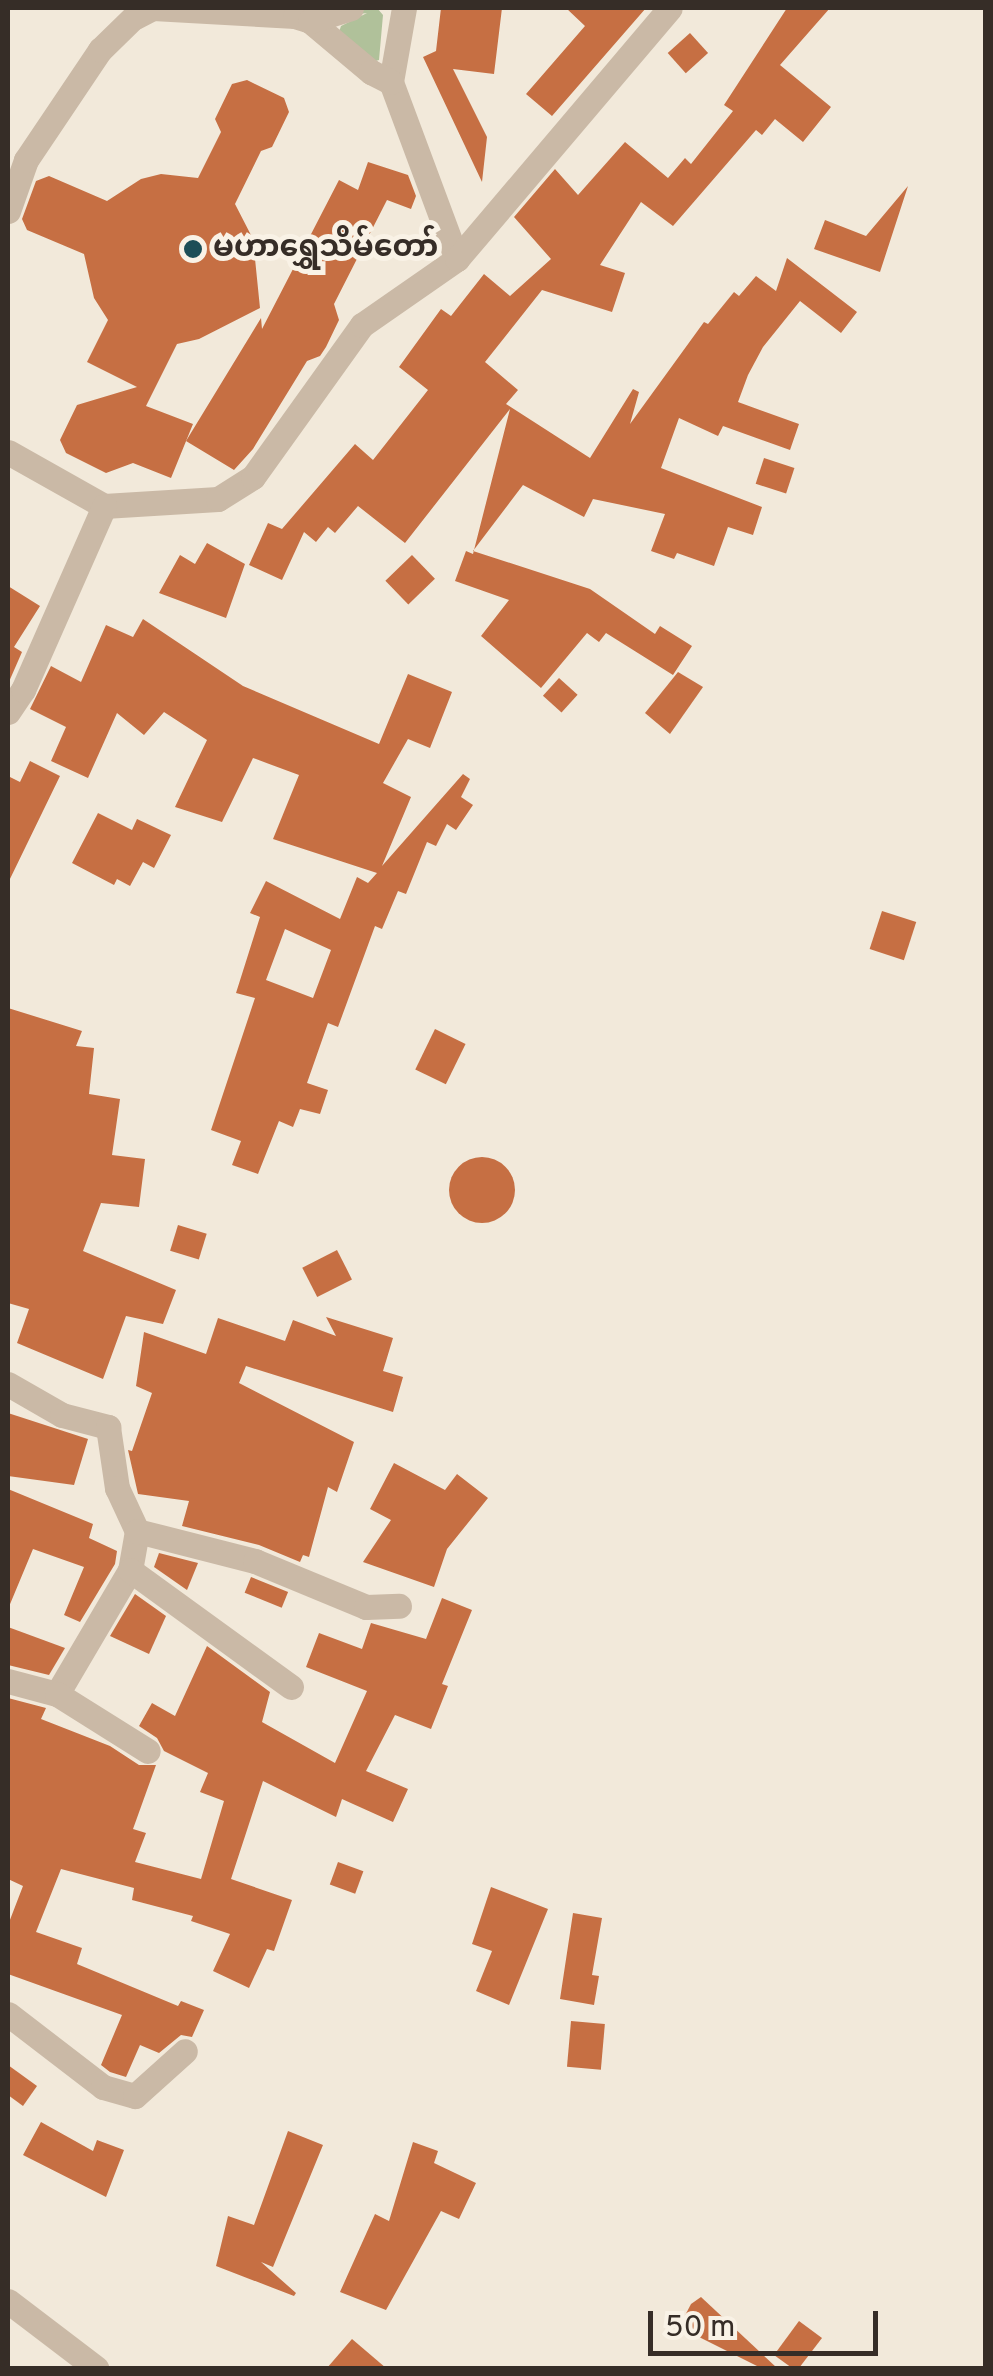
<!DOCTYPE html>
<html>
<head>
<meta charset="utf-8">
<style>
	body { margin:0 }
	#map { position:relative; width:993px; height:2376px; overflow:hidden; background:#f2e9da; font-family:Overpass,"Noto Sans Myanmar",sans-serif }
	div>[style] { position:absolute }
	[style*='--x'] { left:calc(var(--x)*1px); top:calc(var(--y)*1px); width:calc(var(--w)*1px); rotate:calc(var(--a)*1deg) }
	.green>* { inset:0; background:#b0c19a }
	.building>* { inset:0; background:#c66f43; transform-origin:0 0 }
	.round { border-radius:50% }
	.minor>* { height:25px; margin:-12.5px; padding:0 12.5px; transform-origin:12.5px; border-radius:12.5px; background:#cab9a6 }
	.dots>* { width:28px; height:28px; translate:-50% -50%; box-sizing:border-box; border:5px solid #f9f2e6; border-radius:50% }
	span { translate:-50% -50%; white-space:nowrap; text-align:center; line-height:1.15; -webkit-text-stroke:10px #f9f2e6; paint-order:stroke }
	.poi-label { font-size:30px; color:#362d27; font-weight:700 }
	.left { translate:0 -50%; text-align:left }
	.frame { position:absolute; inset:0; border:10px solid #362d27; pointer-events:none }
	.scale { position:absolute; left:648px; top:2311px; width:230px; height:45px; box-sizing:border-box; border:5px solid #362d27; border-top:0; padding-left:12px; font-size:30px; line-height:35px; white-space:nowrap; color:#362d27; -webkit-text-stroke:8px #f9f2e6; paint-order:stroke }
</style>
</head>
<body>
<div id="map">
	<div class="green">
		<i style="clip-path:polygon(325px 8px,377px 8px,383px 15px,379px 60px,372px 62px,338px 35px,341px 26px,367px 13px,353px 15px)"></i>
	</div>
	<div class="building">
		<i style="clip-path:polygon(441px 8px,502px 8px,494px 74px,453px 69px,487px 137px,482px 182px,423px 57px,436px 51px)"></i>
		<i style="clip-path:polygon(566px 8px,646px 8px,552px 116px,526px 94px,585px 26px)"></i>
		<i style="clip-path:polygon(787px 8px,830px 8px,780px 65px,831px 107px,803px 142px,775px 119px,762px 135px,756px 130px,673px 226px,641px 202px,600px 265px,625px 273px,612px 312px,542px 290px,485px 362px,518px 390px,506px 404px,590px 458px,633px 389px,639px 392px,630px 424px,704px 322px,708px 324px,734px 292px,739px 296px,756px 276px,776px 291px,787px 258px,857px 312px,841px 333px,800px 301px,763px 347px,748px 375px,738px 402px,799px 424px,790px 450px,723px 426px,718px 436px,679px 418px,661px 468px,762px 507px,753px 535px,728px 527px,714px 566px,677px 553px,674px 559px,651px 551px,665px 514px,593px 499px,584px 517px,523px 485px,473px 551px,590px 589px,655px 634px,660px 626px,692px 646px,673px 675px,606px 633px,599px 642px,587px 633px,541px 688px,481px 636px,509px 600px,455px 581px,466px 551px,473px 554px,510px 409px,405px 543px,358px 506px,335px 533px,328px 527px,316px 542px,304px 532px,282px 580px,249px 565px,268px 523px,282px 529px,355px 444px,373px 460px,428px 390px,399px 367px,441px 309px,451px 316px,484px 274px,510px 296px,551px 259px,514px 217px,555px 169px,578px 195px,625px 142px,668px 178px,685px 158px,691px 164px,733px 111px,724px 105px)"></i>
		<i style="left:690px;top:33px;width:27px;height:30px;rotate:48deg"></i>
		<i style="clip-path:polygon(247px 80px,284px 98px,289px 112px,272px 147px,261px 151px,235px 204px,253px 239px,260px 308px,199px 339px,177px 344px,146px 406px,193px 424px,171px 478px,133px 463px,106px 473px,66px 453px,60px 440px,77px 405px,137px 387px,87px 362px,108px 320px,94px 298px,84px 254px,27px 230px,22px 219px,36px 181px,49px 176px,107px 201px,141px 179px,161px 174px,198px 178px,221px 132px,215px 119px,232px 84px)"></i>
		<i style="clip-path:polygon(368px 162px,408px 175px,416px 196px,411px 209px,387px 200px,334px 304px,339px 320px,326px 347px,320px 356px,307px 361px,253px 449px,234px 470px,186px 441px,261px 318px,262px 329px,339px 180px,358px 190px)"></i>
		<i style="clip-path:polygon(908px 186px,880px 272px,814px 249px,825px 220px,866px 236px)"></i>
		<i style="left:764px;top:458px;width:32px;height:27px;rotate:18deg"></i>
		<i style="clip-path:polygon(207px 543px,245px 564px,226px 618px,159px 593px,180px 555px,195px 564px)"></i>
		<i style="left:412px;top:555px;width:33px;height:37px;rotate:46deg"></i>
		<i style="clip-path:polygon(8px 586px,40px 606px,14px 647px,22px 652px,8px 684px)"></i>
		<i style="clip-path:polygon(evenodd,143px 619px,243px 686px,379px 744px,408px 674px,452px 692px,430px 748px,408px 739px,383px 783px,411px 797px,382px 866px,463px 774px,470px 779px,461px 797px,473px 805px,456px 830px,447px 824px,436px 846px,427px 842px,406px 894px,398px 891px,382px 929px,375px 926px,338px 1027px,328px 1023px,307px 1083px,328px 1090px,320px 1114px,300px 1109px,293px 1127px,279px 1121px,258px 1174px,232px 1165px,241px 1141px,211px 1130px,255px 998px,236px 993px,260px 917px,250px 913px,266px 881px,340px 919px,357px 877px,368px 883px,377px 873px,273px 839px,299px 775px,253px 758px,222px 822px,175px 807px,207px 740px,164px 712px,144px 735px,117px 713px,88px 778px,51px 761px,66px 727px,30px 709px,51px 666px,81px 682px,106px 625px,133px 637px,143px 619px,285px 929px,331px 950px,313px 998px,266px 980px,285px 929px)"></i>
		<i style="clip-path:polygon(678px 672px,703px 687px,670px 734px,645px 713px)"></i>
		<i style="left:559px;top:678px;width:25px;height:24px;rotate:42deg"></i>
		<i style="clip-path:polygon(30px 761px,60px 776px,8px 883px,8px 776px,20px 782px)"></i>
		<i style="clip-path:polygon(98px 813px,132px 830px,137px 819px,171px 835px,154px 868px,143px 862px,130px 886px,117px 879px,114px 885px,72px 863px)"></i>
		<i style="left:882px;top:911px;width:36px;height:40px;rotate:18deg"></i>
		<i style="clip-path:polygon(8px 1008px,82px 1031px,76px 1046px,94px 1048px,89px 1094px,120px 1099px,112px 1155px,145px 1159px,139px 1207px,101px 1203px,83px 1251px,176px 1290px,163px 1324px,126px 1316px,103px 1379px,17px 1343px,29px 1309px,8px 1303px)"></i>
		<i style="left:435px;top:1029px;width:34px;height:45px;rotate:26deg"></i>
		<i class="round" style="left:449px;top:1157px;width:66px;height:66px"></i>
		<i style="left:178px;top:1225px;width:30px;height:27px;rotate:17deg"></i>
		<i style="left:337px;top:1250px;width:33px;height:39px;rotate:63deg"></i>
		<i style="clip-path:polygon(326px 1317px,393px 1338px,383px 1371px,403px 1377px,393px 1412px,246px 1366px,239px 1383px,354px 1442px,337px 1492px,328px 1487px,309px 1557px,303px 1555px,300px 1562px,259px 1545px,182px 1526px,189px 1501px,138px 1494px,128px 1450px,132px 1451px,152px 1393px,136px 1386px,144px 1332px,206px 1354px,218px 1318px,285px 1341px,293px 1320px,336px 1336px)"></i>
		<i style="clip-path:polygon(8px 1413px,88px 1439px,74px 1485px,8px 1476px)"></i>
		<i style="clip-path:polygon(394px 1463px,445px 1490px,457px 1474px,488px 1498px,447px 1549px,434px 1587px,363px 1562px,391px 1520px,370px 1509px)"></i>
		<i style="clip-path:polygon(8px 1489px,93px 1524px,89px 1538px,117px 1551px,115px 1564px,80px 1622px,64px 1615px,84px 1567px,33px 1549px,8px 1609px)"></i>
		<i style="clip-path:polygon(159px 1553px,198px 1563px,187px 1590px,154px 1567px)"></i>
		<i style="left:251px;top:1577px;width:40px;height:17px;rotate:22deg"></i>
		<i style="clip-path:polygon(135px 1594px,166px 1616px,149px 1654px,110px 1636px)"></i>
		<i style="clip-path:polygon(442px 1598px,472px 1610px,442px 1684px,448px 1686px,431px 1729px,395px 1715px,366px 1771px,408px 1789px,393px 1822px,342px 1799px,336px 1817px,263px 1781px,231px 1879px,292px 1900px,274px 1951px,267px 1949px,249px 1988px,213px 1971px,230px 1934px,191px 1921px,193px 1916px,132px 1900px,134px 1888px,61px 1869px,36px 1932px,82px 1948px,77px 1964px,178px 2006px,181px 2001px,204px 2010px,192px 2037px,181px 2035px,159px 2053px,140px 2045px,126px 2077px,110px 2072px,101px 2065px,122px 2015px,8px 1974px,8px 1925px,23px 1886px,8px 1879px,8px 1698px,46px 1708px,41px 1719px,110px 1746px,139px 1765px,156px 1765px,133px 1829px,146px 1833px,135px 1862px,201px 1879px,224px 1801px,200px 1792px,208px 1773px,164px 1751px,157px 1738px,139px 1726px,152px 1703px,175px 1716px,207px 1646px,270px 1692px,262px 1722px,335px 1763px,367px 1691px,306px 1667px,319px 1633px,362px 1649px,371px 1623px,426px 1639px)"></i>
		<i style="clip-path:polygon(8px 1627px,65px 1648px,49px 1675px,8px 1665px)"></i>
		<i style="left:338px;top:1862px;width:27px;height:24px;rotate:20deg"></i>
		<i style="clip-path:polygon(491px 1887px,548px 1909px,509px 2005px,476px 1991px,492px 1951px,472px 1944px)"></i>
		<i style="clip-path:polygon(573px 1913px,602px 1918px,592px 1975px,599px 1976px,594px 2005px,560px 1999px)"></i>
		<i style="left:571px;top:2021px;width:34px;height:46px;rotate:5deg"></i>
		<i style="clip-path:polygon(8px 2065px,37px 2086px,23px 2106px,8px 2095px)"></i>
		<i style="clip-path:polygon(41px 2122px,93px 2151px,97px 2140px,124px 2150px,106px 2197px,23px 2155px)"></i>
		<i style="clip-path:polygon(288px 2131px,323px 2145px,273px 2267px,261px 2262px,296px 2293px,294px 2296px,216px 2266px,228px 2216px,254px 2225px)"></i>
		<i style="clip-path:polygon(413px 2142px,438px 2151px,434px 2163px,476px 2183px,459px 2219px,441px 2211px,386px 2310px,340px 2292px,375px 2214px,389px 2221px)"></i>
		<i style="clip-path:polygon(701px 2297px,777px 2368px,761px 2368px,679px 2327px,691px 2304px)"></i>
		<i style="clip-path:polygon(799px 2321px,822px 2338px,799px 2368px,792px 2368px,774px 2355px)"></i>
		<i style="clip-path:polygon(352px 2339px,386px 2368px,327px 2368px)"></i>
	</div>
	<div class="minor">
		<i style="--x:404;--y:8;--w:75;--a:100"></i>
		<i style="--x:391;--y:82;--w:189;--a:69.6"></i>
		<i style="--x:135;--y:17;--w:20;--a:-27"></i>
		<i style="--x:153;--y:8;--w:142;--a:3.2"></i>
		<i style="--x:295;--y:16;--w:16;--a:18"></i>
		<i style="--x:310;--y:21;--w:80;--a:39.9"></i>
		<i style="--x:371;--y:72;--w:22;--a:27"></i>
		<i style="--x:310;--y:21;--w:43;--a:-17.6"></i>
		<i style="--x:8;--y:211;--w:54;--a:-70.6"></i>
		<i style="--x:26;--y:160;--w:133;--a:-56.1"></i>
		<i style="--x:100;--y:50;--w:60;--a:-44.3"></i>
		<i style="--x:8;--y:452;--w:110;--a:29.4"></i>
		<i style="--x:104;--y:506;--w:114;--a:-3.5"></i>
		<i style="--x:218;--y:499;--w:41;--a:-32.2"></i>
		<i style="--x:253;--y:477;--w:187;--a:-54.4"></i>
		<i style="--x:362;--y:325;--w:116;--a:-34.8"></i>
		<i style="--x:457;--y:259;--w:329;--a:-49.7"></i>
		<i style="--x:8;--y:712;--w:27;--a:-56"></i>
		<i style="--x:23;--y:690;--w:201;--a:-66.2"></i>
		<i style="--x:8;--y:1384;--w:62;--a:29.9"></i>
		<i style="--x:62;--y:1415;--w:48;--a:14.6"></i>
		<i style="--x:108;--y:1427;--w:62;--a:81.6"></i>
		<i style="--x:117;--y:1488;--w:47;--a:65.1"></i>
		<i style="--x:137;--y:1531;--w:40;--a:100"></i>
		<i style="--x:130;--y:1570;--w:144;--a:120.5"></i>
		<i style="--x:137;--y:1531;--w:122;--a:14.3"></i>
		<i style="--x:255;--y:1561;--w:120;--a:22.5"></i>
		<i style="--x:366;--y:1607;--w:33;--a:-2"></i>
		<i style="--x:130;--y:1570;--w:199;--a:36"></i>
		<i style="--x:8;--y:1681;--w:51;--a:14.9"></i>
		<i style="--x:57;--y:1694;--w:107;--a:32.1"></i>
		<i style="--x:8;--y:2014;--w:120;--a:37.5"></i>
		<i style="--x:103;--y:2087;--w:33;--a:16"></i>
		<i style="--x:135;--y:2096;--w:67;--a:-42"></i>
		<i style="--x:8;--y:2301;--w:111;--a:37.3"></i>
	</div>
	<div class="dots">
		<i style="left:193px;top:249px;background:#1d4e57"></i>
	</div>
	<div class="poi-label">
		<span class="left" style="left:213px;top:249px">မဟာရွှေသိမ်တော်</span>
	</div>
	<div class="frame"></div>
	<div class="scale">50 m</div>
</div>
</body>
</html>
